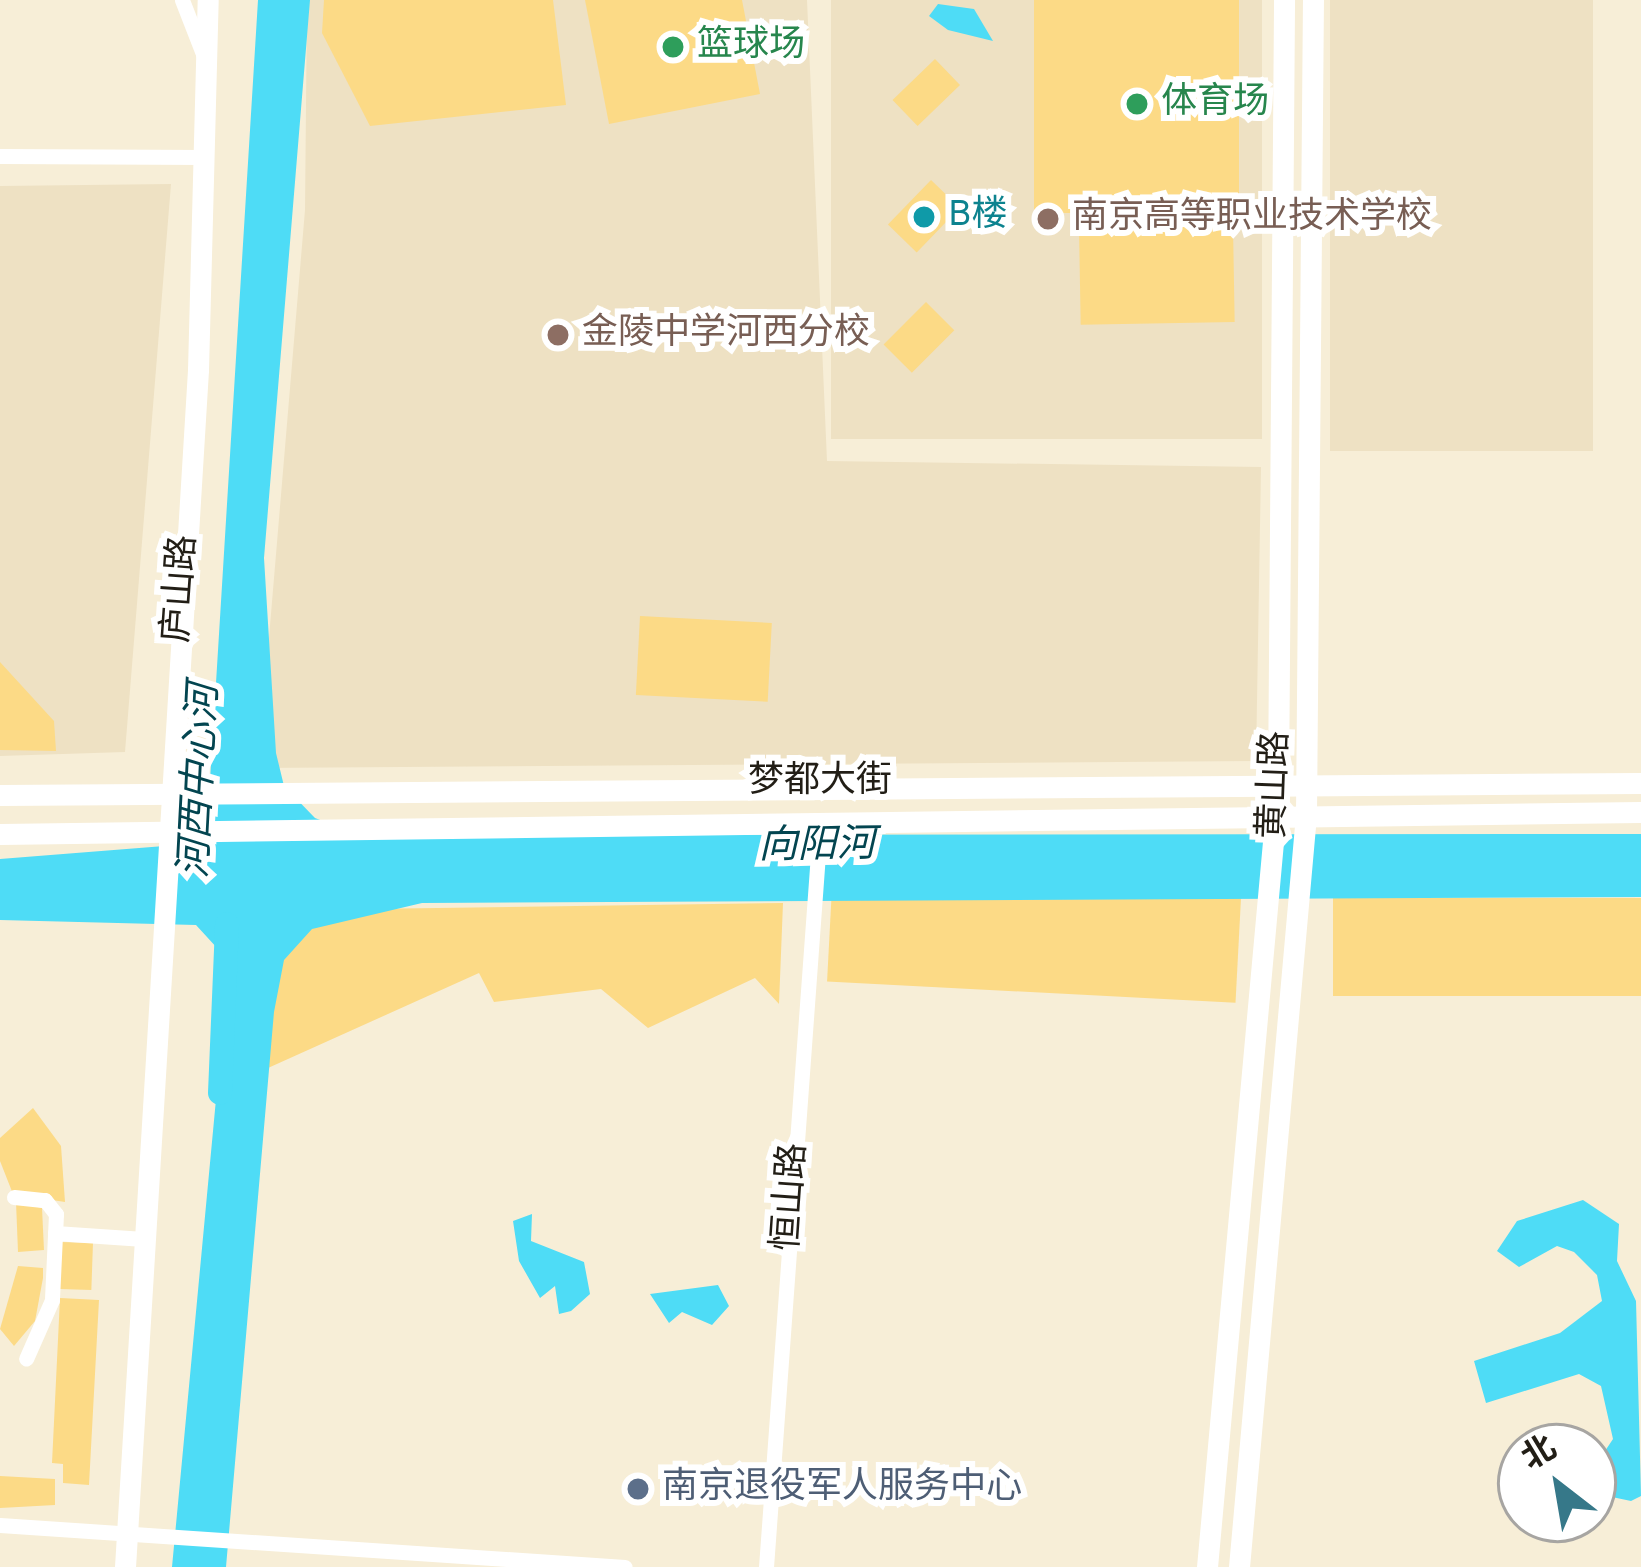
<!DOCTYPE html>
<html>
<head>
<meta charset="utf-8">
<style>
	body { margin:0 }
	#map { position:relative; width:1641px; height:1567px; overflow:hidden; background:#f7eed7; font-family:Overpass,"Noto Sans SC",sans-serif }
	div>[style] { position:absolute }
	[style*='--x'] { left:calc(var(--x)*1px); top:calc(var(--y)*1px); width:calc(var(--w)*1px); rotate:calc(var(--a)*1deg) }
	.built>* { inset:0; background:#eee1c3; transform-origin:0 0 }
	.green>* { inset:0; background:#fcda86; transform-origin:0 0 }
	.water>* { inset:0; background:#4edcf6 }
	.river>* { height:24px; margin:-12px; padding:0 12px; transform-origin:12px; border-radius:12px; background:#4edcf6 }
	.minor>* { height:15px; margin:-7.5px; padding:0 7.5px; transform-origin:7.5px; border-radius:7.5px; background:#fff }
	.major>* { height:21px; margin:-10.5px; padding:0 10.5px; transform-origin:10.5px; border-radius:10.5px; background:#fff }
	.dots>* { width:33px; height:33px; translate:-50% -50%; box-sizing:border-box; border:6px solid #fff; border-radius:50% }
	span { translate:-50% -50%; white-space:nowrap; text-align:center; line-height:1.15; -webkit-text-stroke:12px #fff; paint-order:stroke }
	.leisure-label { font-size:36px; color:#27864d }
	.left { translate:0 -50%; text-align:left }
	.culture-label { font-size:36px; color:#0d838f }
	.education-label { font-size:36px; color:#785e54 }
	.street-label { font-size:36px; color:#221e16 }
	.service-label { font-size:36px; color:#4e5e75 }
	.water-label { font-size:39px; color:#034550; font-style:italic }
	.north { position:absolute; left:1497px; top:1423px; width:120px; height:120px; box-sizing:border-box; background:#fff; border:3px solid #a7a5a2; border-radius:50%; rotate:329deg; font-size:33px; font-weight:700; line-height:48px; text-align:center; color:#221e16 }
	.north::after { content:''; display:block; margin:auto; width:42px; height:54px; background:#367889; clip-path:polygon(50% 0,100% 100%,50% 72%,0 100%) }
</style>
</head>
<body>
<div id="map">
	<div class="built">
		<i style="clip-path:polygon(307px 0,807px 0,827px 461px,1261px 467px,1256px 761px,258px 768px,305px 210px)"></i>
		<i style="left:831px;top:0;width:431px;height:439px"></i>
		<i style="left:1330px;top:0;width:263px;height:451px"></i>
		<i style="clip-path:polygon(171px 184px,125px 752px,0 756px,0 186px)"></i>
	</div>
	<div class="green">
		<i style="clip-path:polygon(324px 0,553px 0,566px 105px,370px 126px,322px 33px)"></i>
		<i style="clip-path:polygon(585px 0,742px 0,760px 94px,609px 124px)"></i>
		<i style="left:1034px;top:0;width:205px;height:213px"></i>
		<i style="left:935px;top:59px;width:36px;height:59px;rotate:46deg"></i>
		<i style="left:931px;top:180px;width:40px;height:62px;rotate:44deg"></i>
		<i style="left:1233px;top:226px;width:96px;height:154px;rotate:89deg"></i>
		<i style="left:926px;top:302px;width:40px;height:60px;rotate:45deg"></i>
		<i style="left:640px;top:616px;width:132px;height:79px;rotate:3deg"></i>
		<i style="clip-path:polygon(0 662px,54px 721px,56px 751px,0 750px)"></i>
		<i style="left:1241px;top:898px;width:105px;height:409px;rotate:93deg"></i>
		<i style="left:1641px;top:898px;width:98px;height:308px;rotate:90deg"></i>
		<i style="clip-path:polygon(783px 903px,779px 1004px,755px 978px,648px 1028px,601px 989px,494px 1002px,479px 973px,268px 1068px,261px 940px,292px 910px)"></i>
		<i style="clip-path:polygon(33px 1108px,61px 1146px,65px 1202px,13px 1194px,0 1161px,0 1138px)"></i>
		<i style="clip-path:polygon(16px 1202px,42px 1208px,44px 1250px,18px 1252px)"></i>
		<i style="left:61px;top:1242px;width:32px;height:47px;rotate:2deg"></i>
		<i style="clip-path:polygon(18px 1266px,43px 1268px,43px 1278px,35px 1321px,14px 1346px,0 1329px)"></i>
		<i style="clip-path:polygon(60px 1298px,99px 1300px,89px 1485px,63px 1483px,63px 1464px,52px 1463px)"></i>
		<i style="clip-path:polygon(0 1476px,55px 1479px,55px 1505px,0 1508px)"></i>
	</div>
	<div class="water">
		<i style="clip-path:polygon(258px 0,310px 0,264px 558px,276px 753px,284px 786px,315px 818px,359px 835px,1641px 834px,1641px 897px,422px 903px,312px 929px,284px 960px,274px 1012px,226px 1567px,172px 1567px,229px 961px,196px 925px,0 920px,0 859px,177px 845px,208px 813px)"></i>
		<i style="clip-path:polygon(938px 4px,974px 9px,993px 41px,948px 30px,929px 16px)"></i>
		<i style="clip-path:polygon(1583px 1200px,1619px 1224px,1617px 1261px,1636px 1301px,1641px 1496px,1631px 1501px,1593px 1493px,1593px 1469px,1613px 1439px,1601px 1386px,1579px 1374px,1486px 1403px,1474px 1361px,1560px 1333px,1602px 1301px,1597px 1275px,1574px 1252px,1557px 1246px,1519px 1267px,1497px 1251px,1517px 1221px)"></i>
		<i style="clip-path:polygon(532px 1214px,531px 1241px,584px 1262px,590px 1294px,571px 1311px,559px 1314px,555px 1286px,540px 1298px,519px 1261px,513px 1221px)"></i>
		<i style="clip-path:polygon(718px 1285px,729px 1306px,712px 1325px,682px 1312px,669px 1323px,650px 1294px)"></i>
	</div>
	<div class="river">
		<i style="--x:220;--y:1093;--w:169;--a:-87.6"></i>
	</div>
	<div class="minor">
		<i style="--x:182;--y:0;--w:58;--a:68.7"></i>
		<i style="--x:0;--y:156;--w:206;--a:0.3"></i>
		<i style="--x:14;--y:1197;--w:31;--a:6"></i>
		<i style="--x:45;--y:1200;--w:18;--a:52"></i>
		<i style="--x:56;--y:1214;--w:86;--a:92.7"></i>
		<i style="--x:52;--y:1300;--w:64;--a:113.8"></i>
		<i style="--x:55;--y:1233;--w:89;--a:3.9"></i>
		<i style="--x:0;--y:1525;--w:626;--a:3.84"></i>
		<i style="--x:766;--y:1567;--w:742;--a:-85.83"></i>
	</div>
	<div class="major">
		<i style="--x:0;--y:795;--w:1641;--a:-0.42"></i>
		<i style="--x:0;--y:834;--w:1641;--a:-0.77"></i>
		<i style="--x:125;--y:1567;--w:1199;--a:-86.51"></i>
		<i style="--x:198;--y:370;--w:370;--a:-88.5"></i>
		<i style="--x:1207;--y:1567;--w:783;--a:-84.8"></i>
		<i style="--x:1278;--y:787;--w:787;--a:-89.56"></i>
		<i style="--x:1239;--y:1567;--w:755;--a:-84.91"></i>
		<i style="--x:1306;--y:815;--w:815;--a:-89.51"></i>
	</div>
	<div class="dots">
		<i style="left:673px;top:47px;background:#2e9e5b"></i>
		<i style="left:1137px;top:104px;background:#2e9e5b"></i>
		<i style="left:924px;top:217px;background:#0f9aa8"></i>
		<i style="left:1048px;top:219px;background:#8d6e63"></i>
		<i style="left:558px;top:335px;background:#8d6e63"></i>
		<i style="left:638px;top:1489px;background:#5c6f8a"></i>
	</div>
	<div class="leisure-label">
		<span class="left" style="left:697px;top:47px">篮球场</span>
		<span class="left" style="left:1161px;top:104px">体育场</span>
	</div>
	<div class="culture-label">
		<span class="left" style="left:948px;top:217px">B楼</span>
	</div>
	<div class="education-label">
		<span class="left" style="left:1072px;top:219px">南京高等职业技术学校</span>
		<span class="left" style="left:582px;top:335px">金陵中学河西分校</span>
	</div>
	<div class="street-label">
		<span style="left:182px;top:589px;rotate:-86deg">庐山路</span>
		<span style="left:820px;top:783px">梦都大街</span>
		<span style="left:1276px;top:785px;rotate:-88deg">黄山路</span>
		<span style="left:792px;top:1197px;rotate:-86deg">恒山路</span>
	</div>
	<div class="service-label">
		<span class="left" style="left:662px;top:1489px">南京退役军人服务中心</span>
	</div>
	<div class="water-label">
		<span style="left:202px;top:781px;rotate:-87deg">河西中心河</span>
		<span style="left:817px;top:848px;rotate:-1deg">向阳河</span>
	</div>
	<div class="north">北</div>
</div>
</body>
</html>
